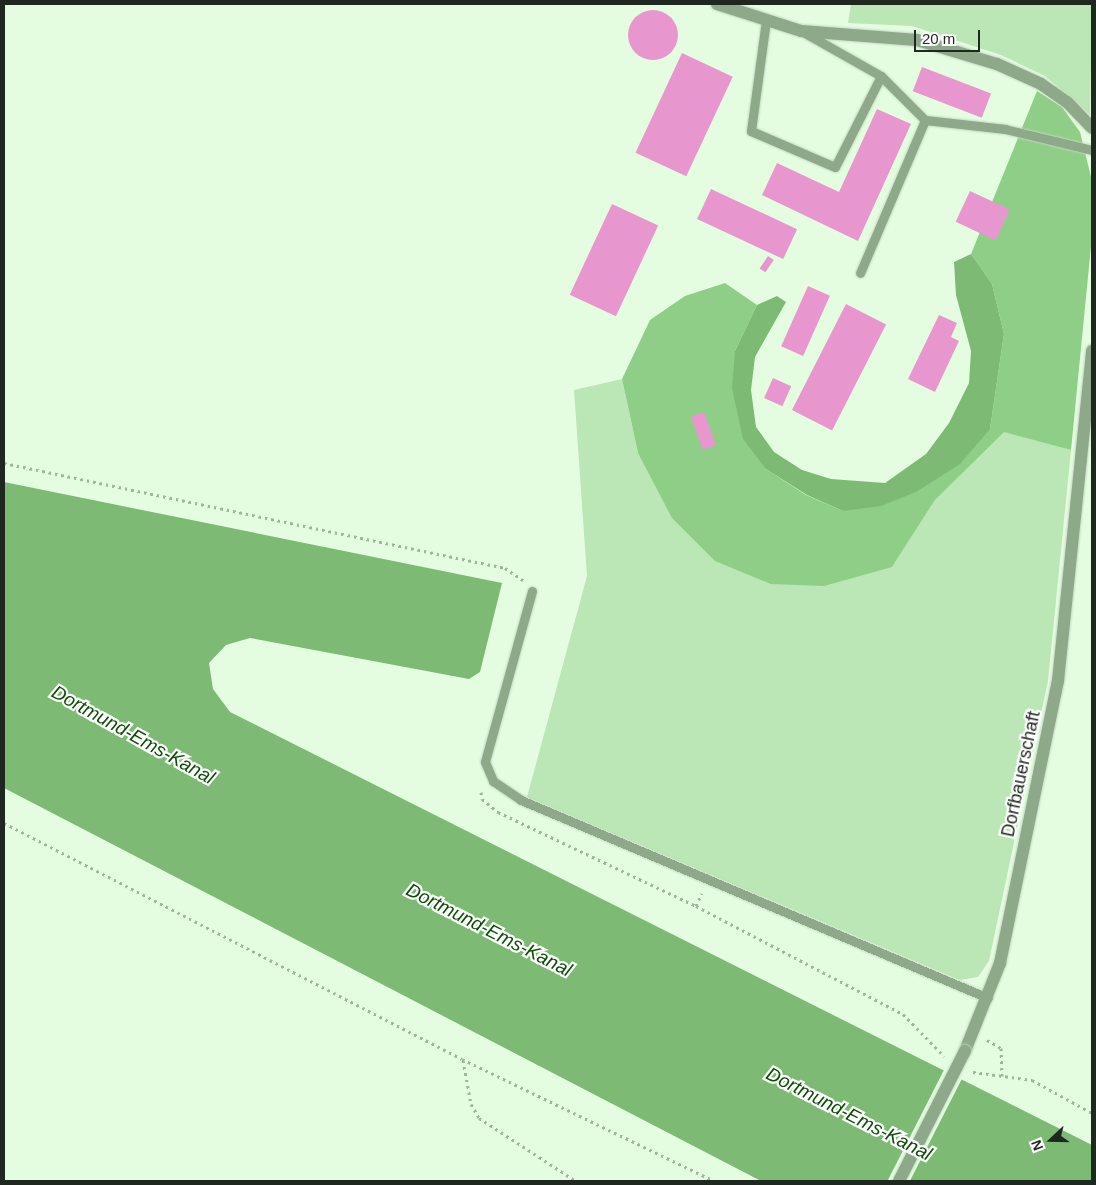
<!DOCTYPE html>
<html>
<head>
<meta charset="utf-8">
<style>
	body { margin:0 }
	#map { position:relative; width:1096px; height:1185px; overflow:hidden; background:#e4fde1; font-family:Arial,sans-serif }
	div>[style] { position:absolute }
	[style*='--x'] { left:calc(var(--x)*1px); top:calc(var(--y)*1px); width:calc(var(--w)*1px); rotate:calc(var(--a)*1deg) }
	.green>* { inset:0; background:#bbe6b5 }
	.forest>* { inset:0; background:#8fce87 }
	.water>* { inset:0; background:#7dbb75 }
	.pier>* { inset:0; background:#e4fde1; transform-origin:0 0 }
	.building>* { inset:0; background:#e797cd; transform-origin:0 0 }
	.round { border-radius:50% }
	.path>* { height:3px; margin-top:-1.5px; transform-origin:0; background:repeating-linear-gradient(90deg,#a0b49e 0 2.5px,transparent 0 6.5px) }
	.roads { filter:drop-shadow(0 0 1px #c1d7be) drop-shadow(0 0 1px #c1d7be) }
	.service>* { height:9px; margin:-4.5px; padding:0 4.5px; transform-origin:4.5px; border-radius:4.5px; background:#8ea88a }
	.minor>* { height:12px; margin:-6px; padding:0 6px; transform-origin:6px; border-radius:6px; background:#8ea88a }
	.bridges { filter:drop-shadow(0 0 1px #c1d7be) drop-shadow(0 0 1px #c1d7be) }
	.minor-bridge>* { height:12px; margin:-6px; padding:0 6px; transform-origin:6px; border-radius:6px; background:#8ea88a }
	span { translate:-50% -50%; white-space:nowrap; text-align:center; line-height:1.15; -webkit-text-stroke:4.5px #fff; paint-order:stroke }
	.street-label { font-size:18px; color:#1f281e }
	.water-label { font-size:19px; color:#0c4d05; font-style:italic }
	.frame { position:absolute; inset:0; border:5px solid #1f281e; pointer-events:none }
	.north { position:absolute; left:1026px; top:1115px; width:50px; height:50px; -webkit-text-stroke:4px #fff; paint-order:stroke; rotate:249deg; font-size:14px; font-weight:700; line-height:20px; text-align:center; color:#1f281e }
	.north::after { content:''; display:block; margin:auto; width:18px; height:22px; background:#1f281e; clip-path:polygon(50% 0,100% 100%,50% 72%,0 100%) }
	.scale { position:absolute; left:914px; top:30px; width:66px; height:22px; box-sizing:border-box; border:2px solid #1f281e; border-top:0; padding-left:6px; font-size:15px; line-height:18px; white-space:nowrap; color:#1f281e; -webkit-text-stroke:4px #fff; paint-order:stroke }
</style>
</head>
<body>
<div id="map">
	<div class="green">
		<i style="clip-path:polygon(851px 4px,1092px 4px,1090px 115px,1045px 76px,1001px 55px,912px 26px,848px 23px)"></i>
		<i style="clip-path:polygon(622px 379px,638px 453px,892px 567px,935px 500px,1004px 431px,1071px 450px,1048px 681px,989px 961px,978px 977px,960px 980px,527px 797px,587px 576px,574px 390px)"></i>
	</div>
	<div class="forest">
		<i style="clip-path:polygon(1037px 91px,1062px 107px,1080px 132px,1092px 181px,1092px 236px,1071px 450px,1004px 432px,935px 500px,892px 567px,824px 586px,771px 584px,715px 561px,672px 518px,638px 453px,622px 379px,650px 320px,685px 296px,725px 283px,757px 305px,735px 351px,766px 469px,806px 495px,843px 511px,990px 429px,1004px 334px,992px 284px,971px 254px)"></i>
	</div>
	<div class="water">
		<i style="clip-path:polygon(971px 254px,992px 284px,1004px 334px,990px 429px,960px 464px,916px 492px,881px 506px,843px 511px,807px 495px,766px 469px,743px 439px,732px 388px,735px 351px,757px 305px,777px 296px,786px 302px,755px 357px,751px 390px,756px 427px,774px 452px,802px 470px,831px 479px,885px 483px,926px 454px,949px 423px,969px 383px,971px 351px,956px 295px,954px 262px)"></i>
		<i style="clip-path:polygon(4px 482px,502px 583px,480px 672px,469px 679px,250px 638px,226px 645px,209px 663px,213px 689px,230px 712px,1092px 1145px,1092px 1181px,761px 1181px,4px 788px)"></i>
	</div>
	<div class="pier">
		<i style="left:945px;top:1068px;width:20px;height:127px;rotate:27deg"></i>
	</div>
	<div class="building">
		<i class="round" style="left:628px;top:10px;width:50px;height:50px"></i>
		<i style="left:682px;top:53px;width:56px;height:110px;rotate:25deg"></i>
		<i style="left:922px;top:67px;width:74px;height:26px;rotate:21deg"></i>
		<i style="clip-path:polygon(877px 109px,911px 124px,858px 241px,762px 195px,777px 163px,839px 192px)"></i>
		<i style="left:711px;top:189px;width:95px;height:33px;rotate:25deg"></i>
		<i style="left:970px;top:191px;width:44px;height:34px;rotate:25deg"></i>
		<i style="left:612px;top:204px;width:51px;height:100px;rotate:25deg"></i>
		<i style="left:768px;top:256px;width:7px;height:15px;rotate:34deg"></i>
		<i style="left:808px;top:286px;width:24px;height:66px;rotate:24deg"></i>
		<i style="left:846px;top:304px;width:45px;height:119px;rotate:27deg"></i>
		<i style="clip-path:polygon(939px 315px,957px 323px,951px 337px,959px 341px,935px 392px,908px 379px)"></i>
		<i style="left:773px;top:378px;width:20px;height:22px;rotate:24deg"></i>
		<i style="left:704px;top:412px;width:35px;height:14px;rotate:70deg"></i>
	</div>
	<div class="path">
		<i style="--x:4;--y:463;--w:512;--a:11.84"></i>
		<i style="--x:505;--y:568;--w:22;--a:34"></i>
		<i style="--x:481;--y:792;--w:7;--a:82"></i>
		<i style="--x:482;--y:799;--w:21;--a:39"></i>
		<i style="--x:498;--y:812;--w:219;--a:25.4"></i>
		<i style="--x:696;--y:906;--w:233;--a:27.6"></i>
		<i style="--x:903;--y:1014;--w:59;--a:45.7"></i>
		<i style="--x:4;--y:823;--w:515;--a:27.26"></i>
		<i style="--x:462;--y:1059;--w:280;--a:25.8"></i>
		<i style="--x:696;--y:906;--w:14;--a:-65"></i>
		<i style="--x:987;--y:1040;--w:16;--a:30"></i>
		<i style="--x:1001;--y:1048;--w:28;--a:88"></i>
		<i style="--x:463;--y:1060;--w:45;--a:79.7"></i>
		<i style="--x:471;--y:1104;--w:16;--a:60"></i>
		<i style="--x:479;--y:1118;--w:116;--a:33"></i>
		<i style="--x:973;--y:1072;--w:60;--a:7.7"></i>
		<i style="--x:1032;--y:1080;--w:68;--a:28.8"></i>
	</div>
	<div class="roads">
		<div class="service">
			<i style="--x:766;--y:20;--w:112;--a:97.7"></i>
			<i style="--x:751;--y:131;--w:91;--a:23.2"></i>
			<i style="--x:835;--y:167;--w:102;--a:-63.2"></i>
			<i style="--x:805;--y:33;--w:87;--a:29.5"></i>
			<i style="--x:881;--y:76;--w:62;--a:45"></i>
			<i style="--x:925;--y:120;--w:166;--a:113"></i>
			<i style="--x:925;--y:120;--w:81;--a:6.4"></i>
			<i style="--x:1005;--y:129;--w:89;--a:13.6"></i>
			<i style="--x:532;--y:591;--w:177;--a:105.4"></i>
			<i style="--x:485;--y:762;--w:21;--a:67"></i>
			<i style="--x:493;--y:781;--w:34;--a:34"></i>
			<i style="--x:521;--y:800;--w:507;--a:22.98"></i>
		</div>
		<div class="minor">
			<i style="--x:717;--y:4;--w:88;--a:17.8"></i>
			<i style="--x:801;--y:31;--w:116;--a:4.4"></i>
			<i style="--x:917;--y:40;--w:84;--a:16.7"></i>
			<i style="--x:997;--y:64;--w:48;--a:24.4"></i>
			<i style="--x:1041;--y:84;--w:32;--a:35"></i>
			<i style="--x:1067;--y:102;--w:36;--a:46"></i>
			<i style="--x:965;--y:1051;--w:95;--a:-68.3"></i>
			<i style="--x:1000;--y:963;--w:288;--a:-78.4"></i>
			<i style="--x:1058;--y:681;--w:332;--a:-84.1"></i>
		</div>
	</div>
	<div class="bridges">
		<div class="minor-bridge">
			<i style="--x:899;--y:1181;--w:146;--a:-63.1"></i>
		</div>
	</div>
	<div class="street-label">
		<span style="left:1021px;top:774px;rotate:-78deg">Dorfbauerschaft</span>
	</div>
	<div class="water-label">
		<span style="left:133px;top:735px;rotate:29deg">Dortmund-Ems-Kanal</span>
		<span style="left:489px;top:930px;rotate:27deg">Dortmund-Ems-Kanal</span>
		<span style="left:849px;top:1114px;rotate:27deg">Dortmund-Ems-Kanal</span>
	</div>
	<div class="frame"></div>
	<div class="north">N</div>
	<div class="scale">20 m</div>
</div>
</body>
</html>
